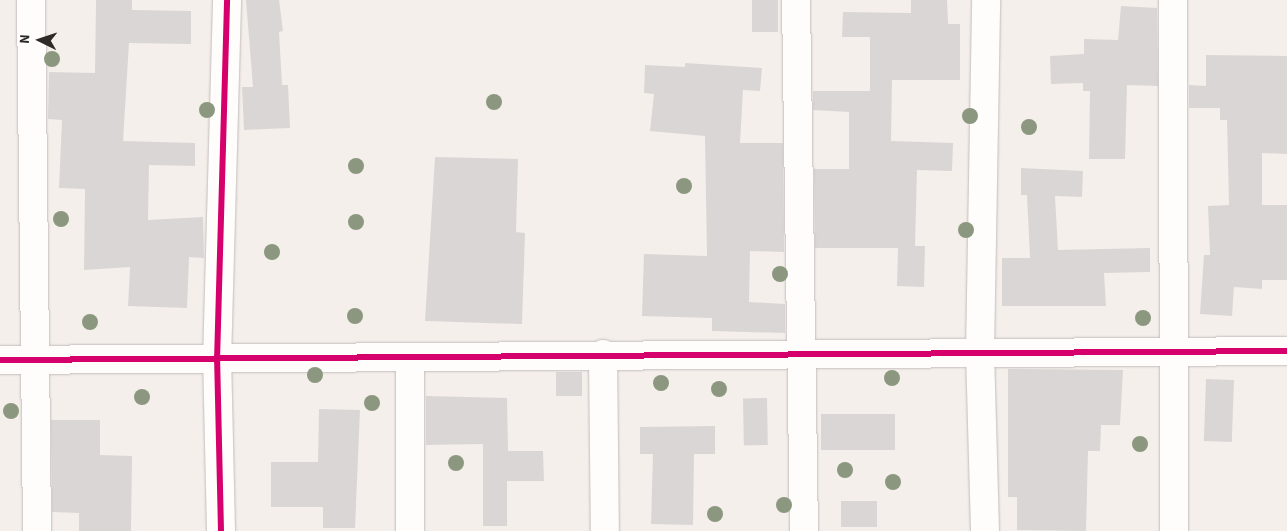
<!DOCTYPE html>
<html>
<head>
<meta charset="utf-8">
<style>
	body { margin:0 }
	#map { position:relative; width:1287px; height:531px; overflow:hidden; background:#f5efeb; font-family:"Source Sans 3",sans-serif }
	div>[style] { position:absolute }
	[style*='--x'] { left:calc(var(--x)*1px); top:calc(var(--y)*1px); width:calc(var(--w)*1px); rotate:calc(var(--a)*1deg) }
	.building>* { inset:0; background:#dbd6d6; transform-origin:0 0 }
	.roads { filter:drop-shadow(0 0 1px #c2bdba) drop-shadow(0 0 1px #c2bdba) }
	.minor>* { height:28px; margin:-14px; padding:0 14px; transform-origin:14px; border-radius:14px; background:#fefdfc }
	.cycleway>* { height:6px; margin:-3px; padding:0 3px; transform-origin:3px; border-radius:3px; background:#d6006c }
	.trees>* { width:16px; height:16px; margin:-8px; border-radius:50%; background:#8b987f }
	span { translate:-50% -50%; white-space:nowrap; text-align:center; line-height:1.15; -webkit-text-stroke:4px #fff; paint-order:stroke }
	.north { position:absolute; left:15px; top:15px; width:50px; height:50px; -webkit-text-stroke:4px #fff; paint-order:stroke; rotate:274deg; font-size:14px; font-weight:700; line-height:20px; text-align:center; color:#2e2a27 }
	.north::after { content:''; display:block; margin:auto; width:18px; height:22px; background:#2e2a27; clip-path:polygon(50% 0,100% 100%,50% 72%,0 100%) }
</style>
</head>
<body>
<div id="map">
	<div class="building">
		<i style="clip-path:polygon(96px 0,132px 0,132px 10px,191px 11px,191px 44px,129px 43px,123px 141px,195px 143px,195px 166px,149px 165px,148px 220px,203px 217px,204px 258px,189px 257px,187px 308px,128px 306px,130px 267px,84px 270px,85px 189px,59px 188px,62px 120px,48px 119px,49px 72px,95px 73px)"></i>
		<i style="clip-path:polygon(246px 0,279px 0,283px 31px,279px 32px,282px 85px,288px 85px,290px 128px,244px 130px,242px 87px,253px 87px)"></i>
		<i style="left:752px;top:0;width:26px;height:32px"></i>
		<i style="clip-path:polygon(911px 0,947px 0,948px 24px,960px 24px,960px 80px,892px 80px,891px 141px,953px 143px,952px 171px,917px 170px,915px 246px,925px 246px,924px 287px,897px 286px,898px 248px,815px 248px,814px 169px,849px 169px,849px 112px,813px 110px,813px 91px,870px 91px,870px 37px,842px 37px,843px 12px,911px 13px)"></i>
		<i style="clip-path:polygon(1121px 6px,1157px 8px,1158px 86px,1127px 85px,1125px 159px,1089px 159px,1090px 91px,1083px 91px,1083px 83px,1051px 84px,1050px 56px,1084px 54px,1084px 39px,1118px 40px)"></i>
		<i style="clip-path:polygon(1206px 55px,1287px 56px,1287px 154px,1262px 153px,1262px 205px,1287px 205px,1287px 280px,1262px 280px,1262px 289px,1234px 287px,1232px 316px,1200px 314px,1204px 255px,1210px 255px,1208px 206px,1229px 205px,1227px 120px,1220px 120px,1220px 108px,1189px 108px,1189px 85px,1206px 86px)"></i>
		<i style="clip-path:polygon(685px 63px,762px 68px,760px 91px,743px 90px,740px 143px,783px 143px,784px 252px,750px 251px,749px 302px,785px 304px,785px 333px,712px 331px,712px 318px,642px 316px,644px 254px,707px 256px,705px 136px,650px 131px,654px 94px,644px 93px,645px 65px,685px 67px)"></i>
		<i style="clip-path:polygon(435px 157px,518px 159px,516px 232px,525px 233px,522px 324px,425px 321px)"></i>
		<i style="clip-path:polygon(1021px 168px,1083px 171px,1082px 197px,1055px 196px,1058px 250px,1150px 248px,1150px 272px,1104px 273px,1106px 306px,1002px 306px,1002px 258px,1030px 258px,1027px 195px,1021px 195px)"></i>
		<i style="clip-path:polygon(1008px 369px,1123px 370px,1120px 425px,1101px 425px,1100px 451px,1088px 451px,1086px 531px,1017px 530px,1017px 497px,1008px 497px)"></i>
		<i style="left:556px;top:372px;width:26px;height:24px"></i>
		<i style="left:1206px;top:379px;width:28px;height:62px;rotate:2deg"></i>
		<i style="clip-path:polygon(426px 396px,507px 398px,508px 451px,543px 451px,544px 481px,507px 481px,507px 526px,483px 526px,483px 444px,426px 445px)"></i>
		<i style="left:767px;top:398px;width:47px;height:24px;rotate:89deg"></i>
		<i style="clip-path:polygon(319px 409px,360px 410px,355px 528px,323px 528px,323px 507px,271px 507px,271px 462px,318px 462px)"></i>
		<i style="left:895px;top:414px;width:36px;height:74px;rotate:90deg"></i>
		<i style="clip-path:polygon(51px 420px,100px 420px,100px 455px,132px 456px,131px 531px,79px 531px,79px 513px,52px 512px)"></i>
		<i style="clip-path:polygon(715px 426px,715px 454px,694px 454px,693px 525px,651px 524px,653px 454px,640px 454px,640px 427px)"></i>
		<i style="left:841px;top:501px;width:36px;height:26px"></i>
	</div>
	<div class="roads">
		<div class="minor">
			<i style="--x:31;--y:0;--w:531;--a:89.35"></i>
			<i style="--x:796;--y:0;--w:531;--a:89.14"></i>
			<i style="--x:1173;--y:0;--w:531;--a:89.89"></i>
			<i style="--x:603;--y:354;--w:177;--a:89.4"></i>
			<i style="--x:0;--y:360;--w:1287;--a:-0.4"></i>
			<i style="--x:221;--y:531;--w:170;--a:-91.3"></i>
			<i style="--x:217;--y:361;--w:361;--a:-88.4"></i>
			<i style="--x:410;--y:531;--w:172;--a:-90"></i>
			<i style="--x:985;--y:531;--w:178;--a:-91.6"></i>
			<i style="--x:980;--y:353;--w:353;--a:-89"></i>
		</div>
	</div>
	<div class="cycleway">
		<i style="--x:0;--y:360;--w:1287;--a:-0.4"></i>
		<i style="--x:221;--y:531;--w:170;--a:-91.3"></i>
		<i style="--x:217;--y:361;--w:361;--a:-88.4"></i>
	</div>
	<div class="trees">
		<i style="left:52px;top:59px"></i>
		<i style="left:494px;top:102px"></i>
		<i style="left:207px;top:110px"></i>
		<i style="left:970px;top:116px"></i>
		<i style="left:1029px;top:127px"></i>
		<i style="left:356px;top:166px"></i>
		<i style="left:684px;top:186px"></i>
		<i style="left:61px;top:219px"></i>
		<i style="left:356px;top:222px"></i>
		<i style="left:966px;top:230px"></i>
		<i style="left:272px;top:252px"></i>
		<i style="left:780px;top:274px"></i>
		<i style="left:355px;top:316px"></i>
		<i style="left:1143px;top:318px"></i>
		<i style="left:90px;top:322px"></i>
		<i style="left:315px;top:375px"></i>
		<i style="left:892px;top:378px"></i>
		<i style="left:661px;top:383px"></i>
		<i style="left:719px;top:389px"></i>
		<i style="left:142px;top:397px"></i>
		<i style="left:372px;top:403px"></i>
		<i style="left:11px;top:411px"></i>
		<i style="left:1140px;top:444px"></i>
		<i style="left:456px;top:463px"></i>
		<i style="left:845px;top:470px"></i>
		<i style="left:893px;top:482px"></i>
		<i style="left:784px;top:505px"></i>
		<i style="left:715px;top:514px"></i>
	</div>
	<div class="north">N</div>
</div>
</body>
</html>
